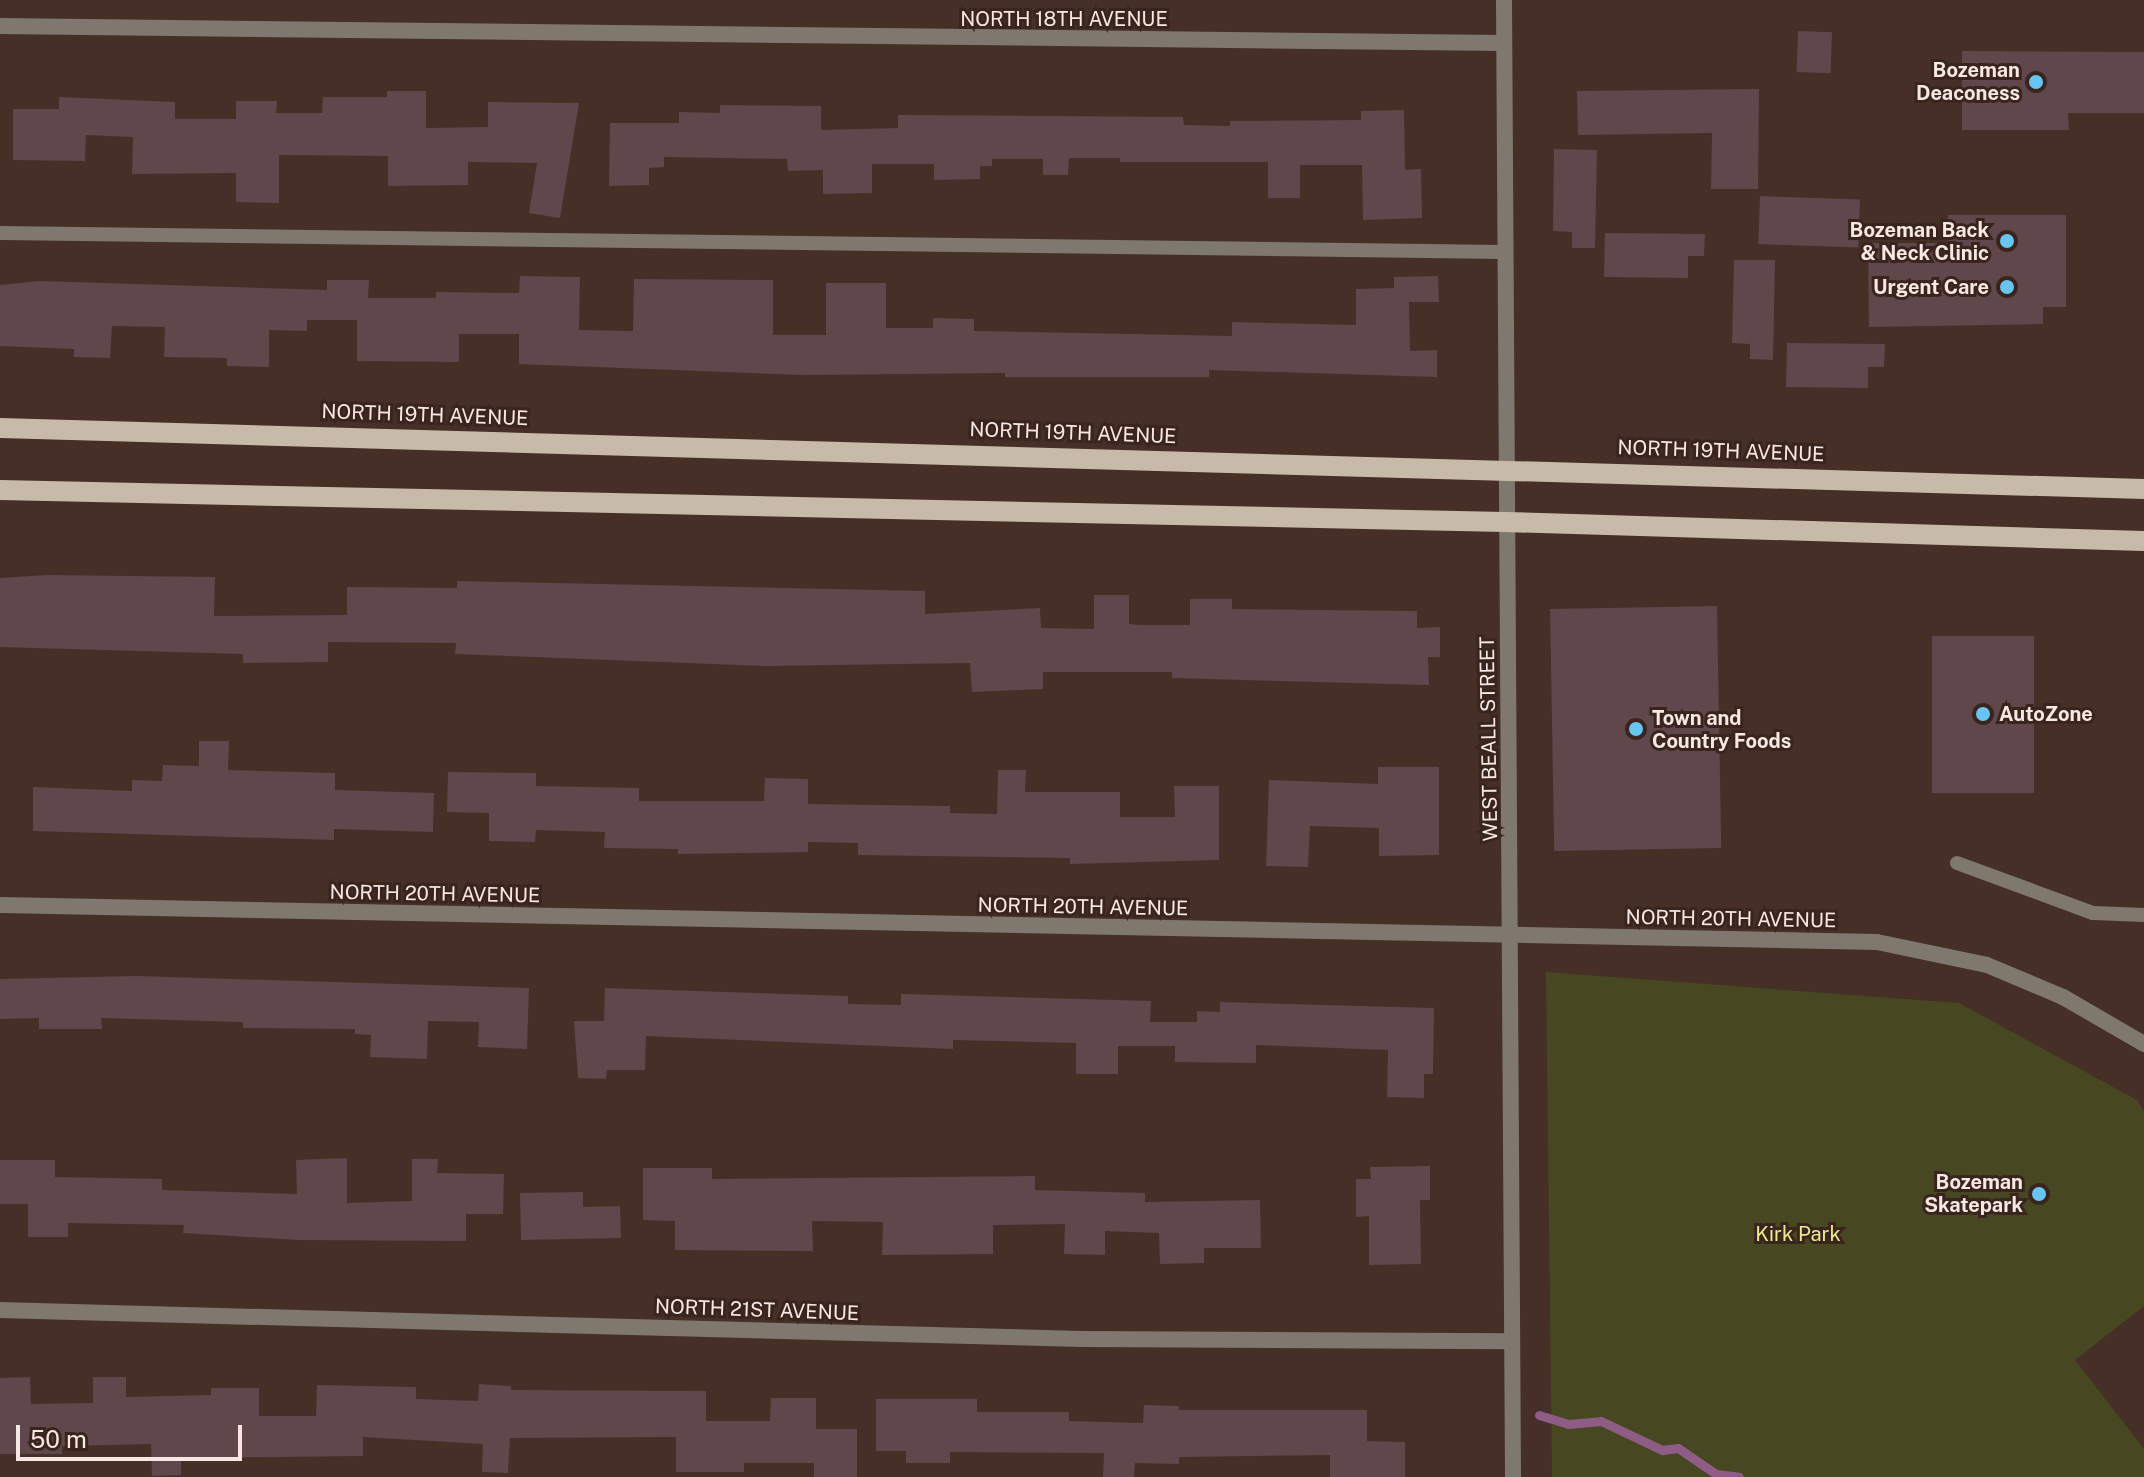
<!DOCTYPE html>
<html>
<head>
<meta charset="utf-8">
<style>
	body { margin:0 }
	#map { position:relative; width:2144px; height:1477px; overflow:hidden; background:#452f27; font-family:"Public Sans",sans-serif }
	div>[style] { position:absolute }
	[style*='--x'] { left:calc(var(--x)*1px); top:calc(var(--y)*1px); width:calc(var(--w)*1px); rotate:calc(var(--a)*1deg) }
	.green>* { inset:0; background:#474721 }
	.stream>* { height:9px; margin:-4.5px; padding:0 4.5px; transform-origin:4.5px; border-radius:4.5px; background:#8e5c85 }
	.building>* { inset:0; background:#60474c; transform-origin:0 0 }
	.lane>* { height:14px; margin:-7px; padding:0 7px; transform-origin:7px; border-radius:7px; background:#7f786f }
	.street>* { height:16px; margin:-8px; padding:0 8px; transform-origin:8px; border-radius:8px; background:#7f786f }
	.primary>* { height:20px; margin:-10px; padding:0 10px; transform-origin:10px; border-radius:10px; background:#c8baa8 }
	.dots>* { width:22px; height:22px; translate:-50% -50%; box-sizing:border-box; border:4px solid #3a251e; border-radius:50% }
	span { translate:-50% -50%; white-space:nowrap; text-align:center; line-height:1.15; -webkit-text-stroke:6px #3a251e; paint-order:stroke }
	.street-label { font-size:20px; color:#f7e8e3 }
	.poi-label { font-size:20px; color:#f7e8e3; font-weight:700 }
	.right { translate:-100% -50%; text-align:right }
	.left { translate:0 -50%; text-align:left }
	.park-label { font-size:20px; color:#e9ea8c }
	.scale { position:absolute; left:16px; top:1425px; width:226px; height:36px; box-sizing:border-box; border:4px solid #f7e8e3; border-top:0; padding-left:10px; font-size:24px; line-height:28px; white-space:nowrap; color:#f7e8e3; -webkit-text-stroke:6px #3a251e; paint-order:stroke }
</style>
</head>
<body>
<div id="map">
	<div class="green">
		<i style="clip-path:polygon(1546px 972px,1959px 1003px,2137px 1100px,2144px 1111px,2144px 1306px,2075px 1360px,2144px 1449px,2144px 1477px,1552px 1477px)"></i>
	</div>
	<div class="stream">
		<i style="--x:1539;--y:1415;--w:30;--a:17"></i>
		<i style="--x:1568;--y:1424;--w:33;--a:-5"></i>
		<i style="--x:1601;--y:1421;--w:68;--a:25.4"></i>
		<i style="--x:1662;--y:1450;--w:16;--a:-7"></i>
		<i style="--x:1678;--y:1448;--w:46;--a:34.4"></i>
		<i style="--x:1716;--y:1474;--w:23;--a:7"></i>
	</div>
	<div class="building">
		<i style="left:1798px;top:31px;width:34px;height:41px;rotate:2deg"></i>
		<i style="clip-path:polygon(1962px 51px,2144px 52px,2144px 113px,2068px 113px,2069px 130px,1962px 130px)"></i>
		<i style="clip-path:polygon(1759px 89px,1758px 189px,1711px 189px,1712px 133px,1578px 135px,1577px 91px)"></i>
		<i style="clip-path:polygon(387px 91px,426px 91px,426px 128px,488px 127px,488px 102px,579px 103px,560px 218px,529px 213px,537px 163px,468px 162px,468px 185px,388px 186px,388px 156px,279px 155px,279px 203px,236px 202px,236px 173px,132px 174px,133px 137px,86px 135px,85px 161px,13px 160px,13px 109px,59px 109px,59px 97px,175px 102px,175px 119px,236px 119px,236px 101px,277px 101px,276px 113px,322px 113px,323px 97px,387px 97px)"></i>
		<i style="clip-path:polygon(720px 105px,821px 106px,821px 130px,898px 128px,898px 115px,1183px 117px,1184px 125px,1230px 126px,1230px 121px,1361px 120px,1361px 111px,1404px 110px,1405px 170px,1421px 169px,1422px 218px,1363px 220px,1362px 165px,1300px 165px,1300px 198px,1268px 198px,1268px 162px,1120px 162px,1120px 158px,1069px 158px,1068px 175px,1043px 175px,1043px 159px,992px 159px,992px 166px,980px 166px,980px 179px,934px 180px,934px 164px,872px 164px,872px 193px,823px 194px,823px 170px,788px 171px,787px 159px,664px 157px,664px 167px,649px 168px,649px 185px,609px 186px,610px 123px,679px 123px,679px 112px,720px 113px)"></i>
		<i style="clip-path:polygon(1554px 149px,1597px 150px,1595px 248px,1572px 248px,1572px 232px,1553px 231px)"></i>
		<i style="left:1760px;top:196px;width:100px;height:48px;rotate:2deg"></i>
		<i style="clip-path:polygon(1948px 215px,2066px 215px,2066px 307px,2043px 307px,2043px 324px,1869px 327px,1868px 243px,1948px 243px)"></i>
		<i style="clip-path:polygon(1605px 233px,1705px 234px,1704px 256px,1688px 256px,1688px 278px,1604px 277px)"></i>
		<i style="clip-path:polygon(1734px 260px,1775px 260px,1773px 360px,1750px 359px,1750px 344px,1732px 343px)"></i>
		<i style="clip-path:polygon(520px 276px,580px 277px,579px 330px,633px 331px,634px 279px,773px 280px,773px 335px,826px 335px,826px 283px,886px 283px,886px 328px,933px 328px,933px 318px,974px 319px,974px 331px,1232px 336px,1232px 322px,1356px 325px,1356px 289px,1394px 288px,1394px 277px,1438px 276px,1439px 302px,1409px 302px,1410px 351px,1437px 350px,1437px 377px,1209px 370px,1209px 377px,1005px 377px,1005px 373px,804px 375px,519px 364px,519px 334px,459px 334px,459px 362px,357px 361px,357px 320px,307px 320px,307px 331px,269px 330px,269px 367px,227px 366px,227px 358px,164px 357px,165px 327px,112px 326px,110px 358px,74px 357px,74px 349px,0 346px,0 285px,39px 281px,327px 290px,327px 280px,369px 280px,368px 298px,436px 298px,436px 292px,519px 293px)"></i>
		<i style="clip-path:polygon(1787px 343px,1885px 344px,1884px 367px,1868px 367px,1868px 388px,1786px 387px)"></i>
		<i style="clip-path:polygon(47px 575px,215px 577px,214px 616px,347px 615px,347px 587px,457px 588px,457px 581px,925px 591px,925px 614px,1040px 608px,1041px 628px,1094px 629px,1094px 595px,1129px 595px,1129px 624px,1140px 625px,1190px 625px,1190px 599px,1232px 599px,1232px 609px,1417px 611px,1417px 628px,1440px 627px,1440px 657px,1428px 657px,1429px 685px,1172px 678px,1172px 672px,1043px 672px,1043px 689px,972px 692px,970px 663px,767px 666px,455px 654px,456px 643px,328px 642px,328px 662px,243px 663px,243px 654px,0 647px,0 578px)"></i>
		<i style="left:1717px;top:606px;width:242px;height:167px;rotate:89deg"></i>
		<i style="left:1932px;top:636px;width:102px;height:157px"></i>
		<i style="clip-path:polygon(199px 741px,229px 741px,228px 770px,335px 773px,335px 790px,434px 793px,433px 832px,334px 829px,334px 840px,33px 831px,33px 787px,132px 791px,132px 780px,162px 781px,163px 765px,199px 766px)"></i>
		<i style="clip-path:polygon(1378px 767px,1439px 767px,1439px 855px,1379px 856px,1379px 828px,1310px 826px,1308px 867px,1266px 866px,1269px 780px,1378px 784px)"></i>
		<i style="clip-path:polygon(998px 770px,1026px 770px,1025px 792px,1120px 792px,1120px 817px,1175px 817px,1174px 786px,1219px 786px,1219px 860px,1070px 864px,1070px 858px,858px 855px,858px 843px,808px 842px,808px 852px,678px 854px,678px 849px,604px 848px,605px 832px,536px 830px,535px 842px,489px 841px,489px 813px,447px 812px,448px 772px,536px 773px,536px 786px,639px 788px,639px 801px,764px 801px,765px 778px,808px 779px,808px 804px,950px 806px,950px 813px,997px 814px)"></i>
		<i style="clip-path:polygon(137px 976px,529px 988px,527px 1049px,478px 1047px,479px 1022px,428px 1021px,427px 1059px,370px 1057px,371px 1035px,355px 1034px,355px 1029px,243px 1028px,243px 1022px,101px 1018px,102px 1029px,39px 1029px,39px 1018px,0 1019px,0 979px)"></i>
		<i style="clip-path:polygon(605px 988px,848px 996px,848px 1004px,901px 1005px,901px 994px,1151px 1001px,1150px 1022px,1197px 1022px,1197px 1011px,1220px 1012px,1220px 1002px,1434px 1008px,1433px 1074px,1424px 1074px,1424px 1098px,1387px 1097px,1388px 1050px,1256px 1045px,1256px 1063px,1175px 1062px,1175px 1046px,1118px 1046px,1118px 1074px,1076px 1074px,1076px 1043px,953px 1040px,953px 1049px,646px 1036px,645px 1070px,607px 1070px,606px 1079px,578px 1078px,574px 1021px,604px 1021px)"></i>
		<i style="clip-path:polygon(347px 1158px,347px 1203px,412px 1201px,412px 1159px,438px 1159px,437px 1173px,504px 1174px,503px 1214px,466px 1214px,466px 1241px,298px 1240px,183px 1233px,184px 1225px,68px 1223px,68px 1237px,28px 1237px,28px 1204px,0 1204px,0 1160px,55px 1160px,55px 1177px,162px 1179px,162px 1190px,297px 1194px,296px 1160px)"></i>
		<i style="clip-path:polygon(1430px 1166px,1430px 1200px,1420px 1200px,1421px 1264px,1369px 1265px,1369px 1216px,1356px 1217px,1356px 1179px,1371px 1179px,1370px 1167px)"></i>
		<i style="clip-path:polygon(643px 1168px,712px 1168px,712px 1179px,1035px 1176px,1035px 1190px,1145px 1193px,1145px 1202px,1260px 1200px,1261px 1248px,1204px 1248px,1204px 1263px,1160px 1264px,1159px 1233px,1105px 1231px,1105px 1255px,1064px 1254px,1065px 1224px,993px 1225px,993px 1254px,882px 1255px,883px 1222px,812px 1221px,813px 1251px,675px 1250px,675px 1221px,643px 1220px)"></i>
		<i style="clip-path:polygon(583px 1192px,583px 1207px,620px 1206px,621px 1238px,521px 1240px,520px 1193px)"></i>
		<i style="clip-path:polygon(30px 1377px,31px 1404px,93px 1403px,93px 1377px,126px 1377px,126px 1397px,211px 1395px,211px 1388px,259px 1388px,259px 1416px,316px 1416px,317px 1385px,416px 1387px,416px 1399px,478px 1401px,479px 1384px,511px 1386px,511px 1390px,706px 1391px,706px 1421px,770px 1421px,771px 1398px,816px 1398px,816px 1429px,857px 1429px,857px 1477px,814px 1477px,814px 1463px,744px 1463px,744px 1472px,676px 1472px,676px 1437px,510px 1438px,508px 1473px,482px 1472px,483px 1444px,363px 1437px,363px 1456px,181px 1458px,181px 1475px,152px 1476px,151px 1444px,62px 1446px,62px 1454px,0 1454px,0 1378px)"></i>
		<i style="clip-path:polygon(876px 1399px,977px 1399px,977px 1412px,1069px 1412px,1069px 1421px,1143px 1423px,1144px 1405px,1179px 1406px,1179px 1410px,1367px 1410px,1367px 1441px,1405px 1442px,1405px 1477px,1330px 1477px,1330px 1455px,1179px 1457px,1179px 1464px,1135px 1463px,1134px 1477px,1103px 1477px,1104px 1453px,950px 1452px,950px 1463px,906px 1463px,906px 1451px,876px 1451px)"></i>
	</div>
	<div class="lane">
		<i style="--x:0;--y:233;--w:1504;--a:0.72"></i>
		<i style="--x:1957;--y:863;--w:145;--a:20.2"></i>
		<i style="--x:2093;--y:913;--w:51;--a:2.2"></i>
	</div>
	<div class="street">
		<i style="--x:1504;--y:0;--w:1477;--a:89.65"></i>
		<i style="--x:0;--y:26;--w:1504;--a:0.65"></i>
		<i style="--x:0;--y:905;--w:1877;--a:1.13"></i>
		<i style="--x:1877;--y:942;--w:112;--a:11.8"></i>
		<i style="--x:1987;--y:965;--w:82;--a:22.8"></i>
		<i style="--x:2063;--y:997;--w:94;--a:30.1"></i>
		<i style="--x:0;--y:1310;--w:1082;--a:1.54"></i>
		<i style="--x:1082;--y:1339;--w:430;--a:0.3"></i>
	</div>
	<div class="primary">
		<i style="--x:0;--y:428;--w:2145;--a:1.63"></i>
		<i style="--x:0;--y:490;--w:1505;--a:1.22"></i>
		<i style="--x:1505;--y:522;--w:639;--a:1.7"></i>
	</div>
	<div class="dots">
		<i style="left:2036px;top:82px;background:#68c4f0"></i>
		<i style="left:2007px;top:241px;background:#68c4f0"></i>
		<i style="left:2007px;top:287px;background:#68c4f0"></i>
		<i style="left:1983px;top:714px;background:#68c4f0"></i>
		<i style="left:1636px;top:729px;background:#68c4f0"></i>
		<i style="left:2039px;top:1194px;background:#68c4f0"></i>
	</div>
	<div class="street-label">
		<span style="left:1064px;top:19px">NORTH 18TH AVENUE</span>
		<span style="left:425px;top:415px;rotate:2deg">NORTH 19TH AVENUE</span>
		<span style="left:1073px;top:433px;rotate:2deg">NORTH 19TH AVENUE</span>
		<span style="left:1721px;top:451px;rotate:2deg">NORTH 19TH AVENUE</span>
		<span style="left:1489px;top:739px;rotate:-91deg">WEST BEALL STREET</span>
		<span style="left:435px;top:894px;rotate:1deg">NORTH 20TH AVENUE</span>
		<span style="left:1083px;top:907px;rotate:1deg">NORTH 20TH AVENUE</span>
		<span style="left:1731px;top:919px;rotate:1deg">NORTH 20TH AVENUE</span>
		<span style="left:757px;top:1310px;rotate:2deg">NORTH 21ST AVENUE</span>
	</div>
	<div class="poi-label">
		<span class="right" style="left:2020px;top:82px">Bozeman<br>Deaconess</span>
		<span class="right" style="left:1989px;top:242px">Bozeman Back<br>&amp; Neck Clinic</span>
		<span class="right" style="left:1989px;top:287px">Urgent Care</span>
		<span class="left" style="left:1999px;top:714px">AutoZone</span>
		<span class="left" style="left:1652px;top:730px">Town and<br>Country Foods</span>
		<span class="right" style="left:2023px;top:1194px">Bozeman<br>Skatepark</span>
	</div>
	<div class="park-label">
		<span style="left:1798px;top:1234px">Kirk Park</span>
	</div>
	<div class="scale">50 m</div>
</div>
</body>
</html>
